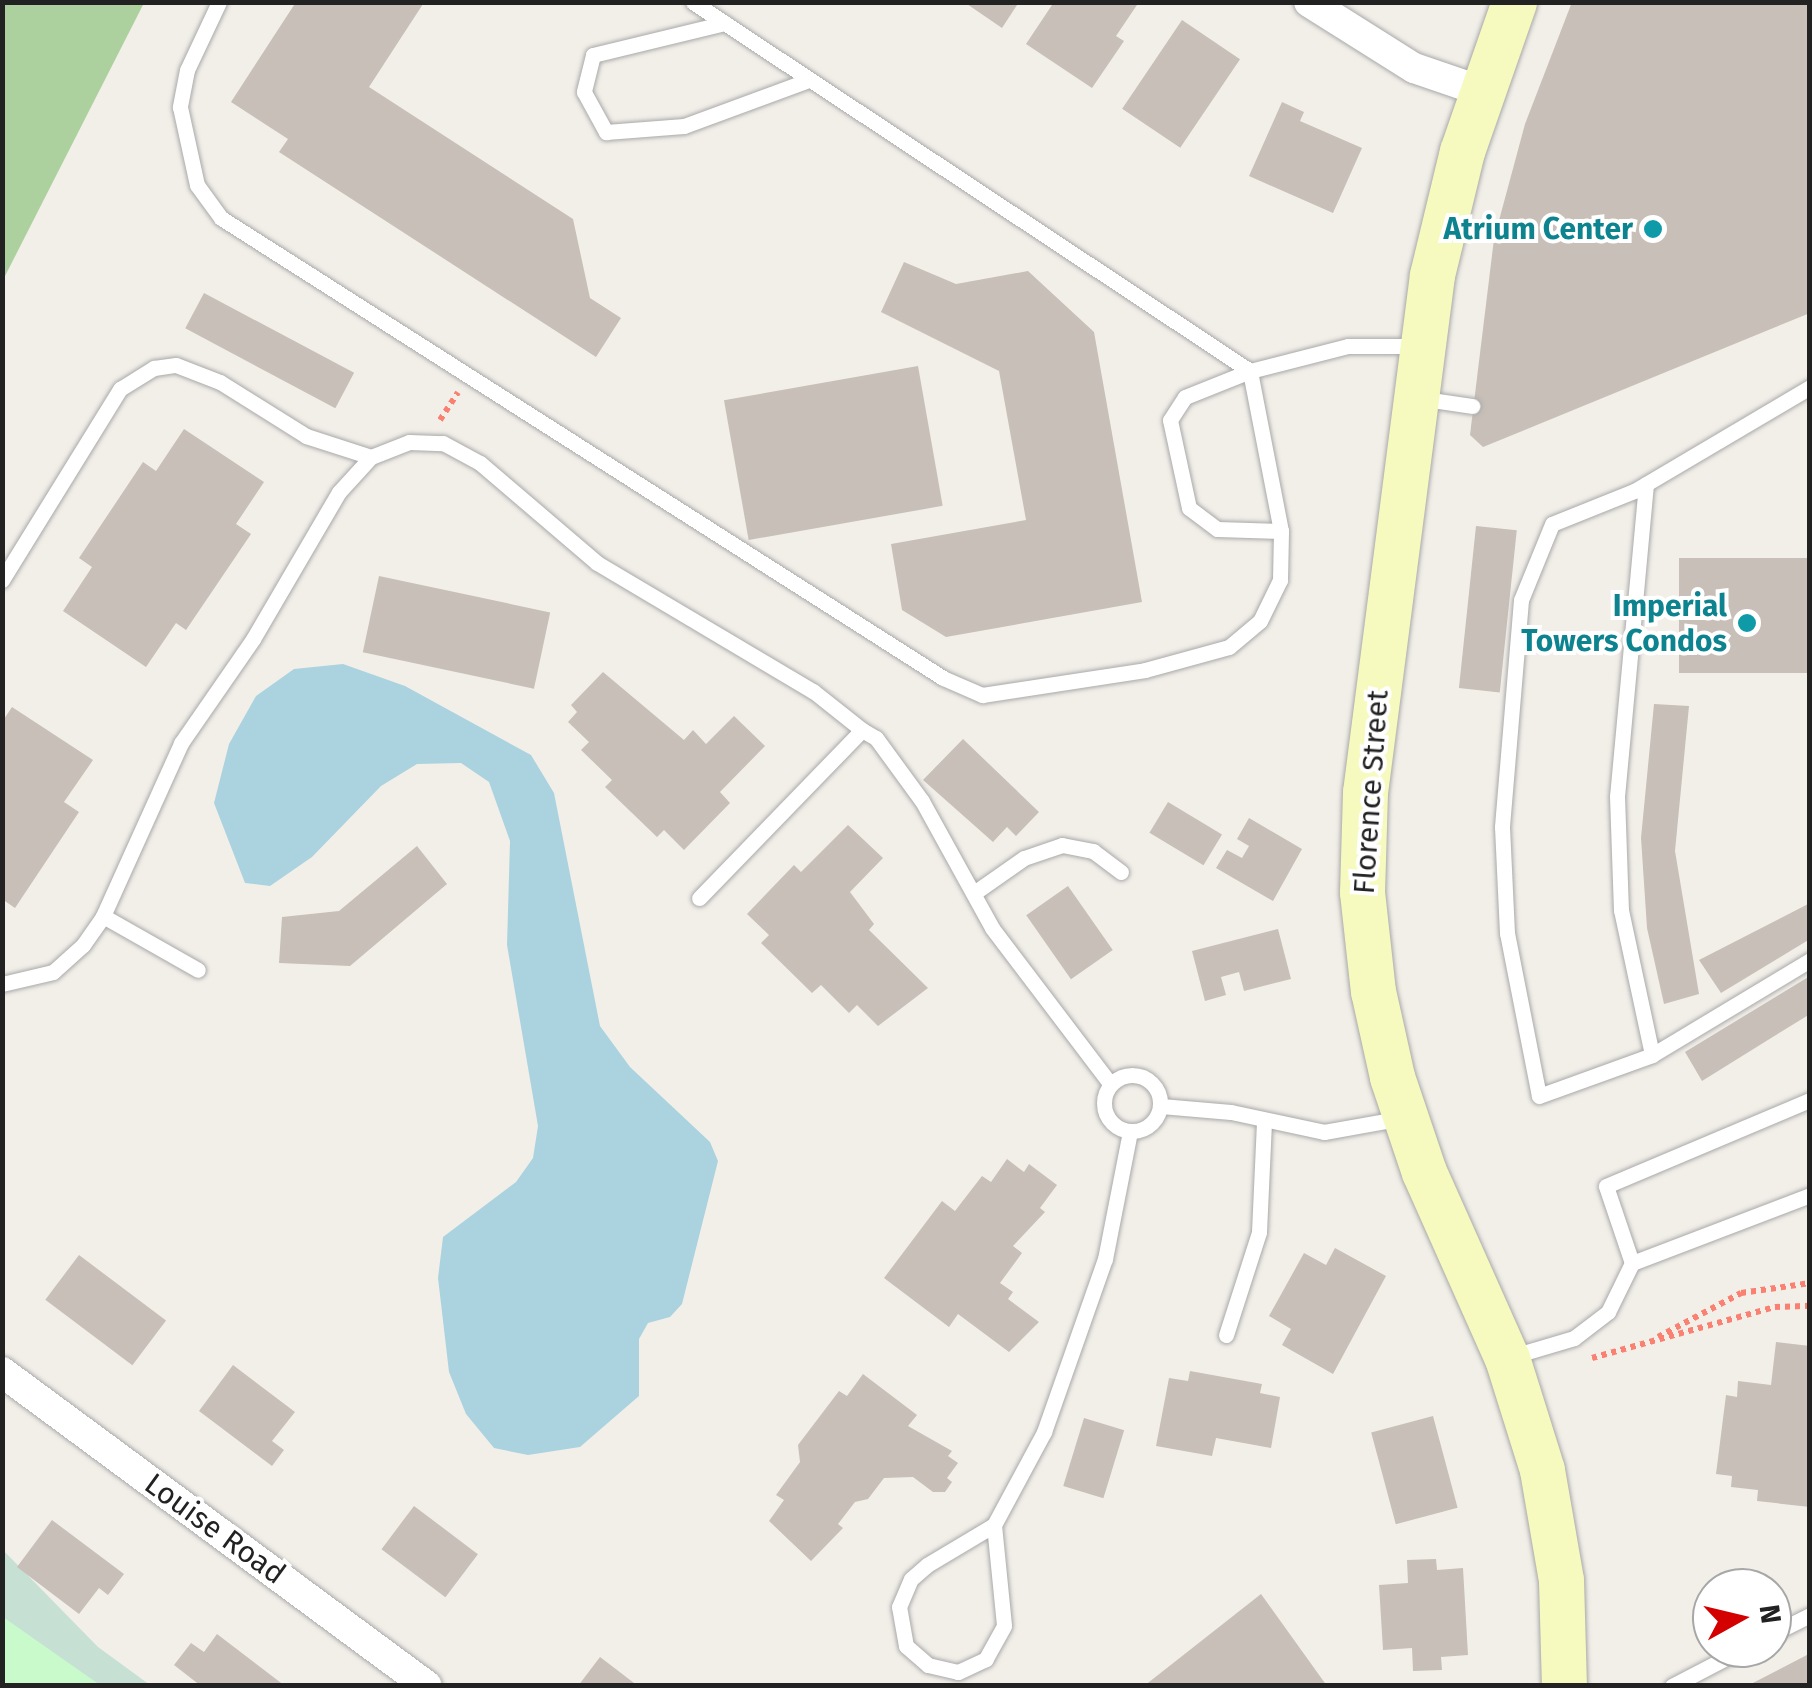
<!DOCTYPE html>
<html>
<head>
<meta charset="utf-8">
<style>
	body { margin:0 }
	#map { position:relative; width:1812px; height:1688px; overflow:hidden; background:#f2efe9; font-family:"Fira Sans",sans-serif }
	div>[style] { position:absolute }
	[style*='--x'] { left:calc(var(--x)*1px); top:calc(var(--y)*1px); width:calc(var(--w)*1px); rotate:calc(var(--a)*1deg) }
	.forest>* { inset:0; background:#add19e }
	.wetland>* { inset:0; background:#c6e0d4 }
	.park>* { inset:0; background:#c8facc }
	.water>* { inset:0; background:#aad3df }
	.building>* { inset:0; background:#c7bfb8; transform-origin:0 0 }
	.path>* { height:6px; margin-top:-3px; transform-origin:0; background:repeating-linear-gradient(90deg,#fa8072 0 5px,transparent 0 10px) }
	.roads { filter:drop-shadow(0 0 2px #a9a9a9) drop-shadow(0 0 2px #a9a9a9) }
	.lane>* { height:15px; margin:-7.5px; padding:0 7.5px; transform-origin:7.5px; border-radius:7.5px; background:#fff }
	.lane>.ring { margin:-7.5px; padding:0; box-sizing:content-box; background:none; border:15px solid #fff; border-radius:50% }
	.street>* { height:30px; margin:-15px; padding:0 15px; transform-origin:15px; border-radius:15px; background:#fff }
	.secondary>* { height:45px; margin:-22.5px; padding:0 22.5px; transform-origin:22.5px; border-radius:22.5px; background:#f7fabf }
	.dots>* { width:28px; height:28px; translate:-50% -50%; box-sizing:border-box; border:5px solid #fff; border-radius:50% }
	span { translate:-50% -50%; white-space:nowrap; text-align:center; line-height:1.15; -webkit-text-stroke:8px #fff; paint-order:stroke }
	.culture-label { font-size:30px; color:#0d838f; font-weight:700 }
	.right { translate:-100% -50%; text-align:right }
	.street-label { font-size:30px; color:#222 }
	.frame { position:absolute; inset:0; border:5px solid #222; pointer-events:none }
	.north { position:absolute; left:1692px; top:1568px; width:100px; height:100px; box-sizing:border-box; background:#fff; border:2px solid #a7a7a7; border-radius:50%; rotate:82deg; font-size:28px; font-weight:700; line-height:40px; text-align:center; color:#222 }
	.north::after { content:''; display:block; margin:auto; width:35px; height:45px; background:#d40000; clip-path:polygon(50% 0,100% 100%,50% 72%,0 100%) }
</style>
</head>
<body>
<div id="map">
	<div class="forest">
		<i style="clip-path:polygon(3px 2px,144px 3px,3px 280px,2px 3px)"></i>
	</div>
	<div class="wetland">
		<i style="clip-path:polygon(2px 1549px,98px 1647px,150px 1685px,3px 1685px)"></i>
	</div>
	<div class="park">
		<i style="clip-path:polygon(3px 1617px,100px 1685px,3px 1685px)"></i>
	</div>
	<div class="water">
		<i style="clip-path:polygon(343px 664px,405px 686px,531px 755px,554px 793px,600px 1026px,630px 1067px,710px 1142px,718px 1161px,682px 1304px,670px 1317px,648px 1323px,639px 1339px,639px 1396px,580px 1447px,528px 1455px,494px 1448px,466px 1414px,449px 1372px,438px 1278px,443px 1237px,516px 1182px,533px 1158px,538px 1126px,507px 945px,510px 841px,489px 782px,461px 763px,417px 764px,381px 786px,312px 857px,270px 886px,245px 883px,214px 803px,229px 744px,256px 696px,294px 669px)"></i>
	</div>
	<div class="building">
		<i style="clip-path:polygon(296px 2px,423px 4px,369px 87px,573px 219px,590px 298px,621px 318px,596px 357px,279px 152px,288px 139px,231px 102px)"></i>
		<i style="clip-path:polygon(964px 2px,1019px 2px,1002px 28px)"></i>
		<i style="clip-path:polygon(1054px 2px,1139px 2px,1116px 36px,1124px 41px,1092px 88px,1026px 44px)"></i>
		<i style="clip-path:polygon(1572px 2px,1810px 2px,1810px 313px,1483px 447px,1470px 435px,1494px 239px,1525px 124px)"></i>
		<i style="left:1182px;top:20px;width:70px;height:107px;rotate:34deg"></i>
		<i style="clip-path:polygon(1282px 102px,1304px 112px,1300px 121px,1362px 148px,1333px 213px,1249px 176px)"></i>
		<i style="clip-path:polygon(904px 262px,956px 284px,1028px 271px,1094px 332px,1142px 602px,946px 637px,902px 610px,891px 544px,1026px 520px,999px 371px,881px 312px)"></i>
		<i style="left:204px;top:293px;width:170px;height:40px;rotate:28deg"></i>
		<i style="left:918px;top:366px;width:142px;height:197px;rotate:80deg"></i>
		<i style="clip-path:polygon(184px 429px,264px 482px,236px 524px,251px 534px,186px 630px,176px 623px,146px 667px,63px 611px,92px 567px,79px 558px,143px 462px,156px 471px)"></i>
		<i style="left:1476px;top:526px;width:41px;height:163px;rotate:6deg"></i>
		<i style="left:1810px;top:558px;width:115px;height:131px;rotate:90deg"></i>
		<i style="left:379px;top:576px;width:175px;height:78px;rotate:12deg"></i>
		<i style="clip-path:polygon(603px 672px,684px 740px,693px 730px,706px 744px,734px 716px,765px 746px,720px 792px,730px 803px,684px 850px,664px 830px,657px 837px,605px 787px,612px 780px,581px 750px,589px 742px,568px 722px,577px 712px,571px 705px)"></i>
		<i style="clip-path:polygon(1654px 704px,1689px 706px,1675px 851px,1699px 994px,1664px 1004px,1647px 928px,1641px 838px)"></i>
		<i style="clip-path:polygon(12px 707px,93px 760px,64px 802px,79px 812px,15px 908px,2px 899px,2px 722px)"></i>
		<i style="clip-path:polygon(963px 739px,1039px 812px,1016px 836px,1007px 827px,993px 842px,923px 780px)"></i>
		<i style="left:1168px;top:802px;width:63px;height:36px;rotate:31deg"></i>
		<i style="clip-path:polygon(1249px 818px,1302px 849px,1273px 901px,1216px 868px,1227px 850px,1242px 858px,1249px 846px,1237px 839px)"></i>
		<i style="clip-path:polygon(848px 825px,883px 858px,850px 892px,874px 924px,869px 930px,928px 988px,878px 1026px,857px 1005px,849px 1013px,821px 985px,812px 993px,761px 943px,769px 935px,747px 914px,794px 865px,801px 872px)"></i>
		<i style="clip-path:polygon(417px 846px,447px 884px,350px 966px,279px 963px,282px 917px,339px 911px)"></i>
		<i style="left:1068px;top:886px;width:78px;height:51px;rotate:55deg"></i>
		<i style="clip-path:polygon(1810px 903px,1810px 939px,1721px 993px,1699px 960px)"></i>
		<i style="clip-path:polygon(1278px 929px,1291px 979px,1244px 991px,1239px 972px,1221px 977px,1226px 995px,1205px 1001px,1192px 951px)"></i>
		<i style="clip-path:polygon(1810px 976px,1810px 1014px,1702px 1081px,1685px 1052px)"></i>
		<i style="clip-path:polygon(1007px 1159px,1024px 1172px,1029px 1164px,1057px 1185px,1040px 1208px,1045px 1212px,1013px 1246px,1022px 1253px,1000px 1283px,1013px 1292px,1008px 1299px,1039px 1322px,1009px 1352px,958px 1314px,949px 1327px,884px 1278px,942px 1201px,955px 1211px,982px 1176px,991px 1182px)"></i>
		<i style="clip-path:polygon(1335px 1248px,1386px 1276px,1333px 1374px,1282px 1345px,1291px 1329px,1269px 1316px,1304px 1253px,1326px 1265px)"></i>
		<i style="left:79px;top:1255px;width:109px;height:56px;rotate:37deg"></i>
		<i style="clip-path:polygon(1776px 1342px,1810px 1346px,1810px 1507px,1757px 1501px,1758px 1490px,1731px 1487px,1732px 1476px,1716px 1474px,1726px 1395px,1737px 1397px,1738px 1381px,1771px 1385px)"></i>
		<i style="clip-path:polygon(233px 1365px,295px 1412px,272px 1441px,284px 1450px,272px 1466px,199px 1411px)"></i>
		<i style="clip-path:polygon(1190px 1371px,1262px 1384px,1260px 1393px,1280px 1397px,1271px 1448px,1216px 1438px,1212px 1456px,1156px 1446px,1169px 1378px,1188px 1381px)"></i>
		<i style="clip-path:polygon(863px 1374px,917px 1415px,908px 1426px,952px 1451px,948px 1456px,958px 1463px,947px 1478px,952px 1482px,945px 1492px,933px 1492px,913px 1477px,884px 1478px,868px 1499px,855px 1502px,838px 1524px,843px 1528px,811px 1561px,769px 1521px,784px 1500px,776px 1495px,800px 1462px,798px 1445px,839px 1391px,847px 1396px)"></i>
		<i style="left:1433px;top:1416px;width:95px;height:64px;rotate:75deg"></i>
		<i style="left:1084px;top:1418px;width:42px;height:71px;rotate:17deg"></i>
		<i style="left:414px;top:1506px;width:80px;height:54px;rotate:37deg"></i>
		<i style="clip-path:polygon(52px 1520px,124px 1574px,108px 1595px,99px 1588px,79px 1614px,17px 1567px)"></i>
		<i style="clip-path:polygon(1436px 1559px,1437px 1570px,1463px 1568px,1468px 1655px,1441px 1657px,1442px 1670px,1413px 1671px,1412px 1648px,1383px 1650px,1379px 1585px,1408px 1583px,1407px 1560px)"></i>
		<i style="clip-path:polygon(1261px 1594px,1327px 1686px,1144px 1686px)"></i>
		<i style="clip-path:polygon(217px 1634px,285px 1686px,201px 1686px,174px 1665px,191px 1643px,204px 1652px)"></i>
		<i style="clip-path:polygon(1810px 1653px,1810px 1686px,1747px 1686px,1805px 1656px)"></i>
		<i style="clip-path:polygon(600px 1657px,638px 1686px,578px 1686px)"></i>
	</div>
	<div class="path">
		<i style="--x:440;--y:420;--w:33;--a:-57"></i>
		<i style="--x:1658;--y:1337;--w:94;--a:-27.9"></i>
		<i style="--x:1741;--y:1293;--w:70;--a:-8.2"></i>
		<i style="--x:1592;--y:1358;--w:190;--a:-15.6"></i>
		<i style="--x:1775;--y:1307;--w:35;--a:-2"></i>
	</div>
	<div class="roads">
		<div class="lane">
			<i style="--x:219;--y:2;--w:75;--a:115.2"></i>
			<i style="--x:187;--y:70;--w:38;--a:101"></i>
			<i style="--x:180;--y:107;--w:80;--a:77.7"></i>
			<i style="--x:197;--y:185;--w:41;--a:54"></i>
			<i style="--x:221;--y:218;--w:856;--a:32.5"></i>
			<i style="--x:943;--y:678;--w:43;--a:23.6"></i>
			<i style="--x:982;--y:695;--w:165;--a:-8.7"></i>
			<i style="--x:1145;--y:670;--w:87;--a:-15.3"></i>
			<i style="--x:1229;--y:647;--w:40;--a:-40"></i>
			<i style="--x:1260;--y:621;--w:46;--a:-64"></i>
			<i style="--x:1280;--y:580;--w:49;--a:-88.8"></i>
			<i style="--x:1281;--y:531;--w:163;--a:-101"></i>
			<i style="--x:1250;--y:371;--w:668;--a:-146.48"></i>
			<i style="--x:725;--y:23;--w:136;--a:166.4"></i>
			<i style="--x:593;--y:55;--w:38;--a:104"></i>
			<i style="--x:584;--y:92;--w:46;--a:61.2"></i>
			<i style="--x:606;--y:132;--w:78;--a:-4.4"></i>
			<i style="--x:684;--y:126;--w:133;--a:-20.2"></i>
			<i style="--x:1810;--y:387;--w:204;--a:149.4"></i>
			<i style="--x:1634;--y:491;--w:88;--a:158.1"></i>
			<i style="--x:1552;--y:524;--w:82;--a:112.2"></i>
			<i style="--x:1521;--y:600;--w:228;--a:94.8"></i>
			<i style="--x:1502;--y:827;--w:106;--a:87.3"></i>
			<i style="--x:1507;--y:933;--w:166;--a:78.9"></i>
			<i style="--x:1539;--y:1096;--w:120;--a:-19.9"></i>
			<i style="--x:1652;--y:1055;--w:184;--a:-31"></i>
			<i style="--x:1418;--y:398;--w:55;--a:8.4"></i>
			<i style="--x:1646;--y:484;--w:313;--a:95.3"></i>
			<i style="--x:1617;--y:796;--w:114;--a:88"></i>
			<i style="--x:1621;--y:910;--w:148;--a:77.9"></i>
			<i style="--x:1281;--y:531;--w:64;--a:-178.2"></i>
			<i style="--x:1217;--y:529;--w:35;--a:-143"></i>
			<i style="--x:1189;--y:508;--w:90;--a:-102.2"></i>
			<i style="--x:1170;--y:420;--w:27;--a:-57"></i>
			<i style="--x:1185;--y:397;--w:70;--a:-21.8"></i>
			<i style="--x:1250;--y:371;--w:101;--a:-14.3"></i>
			<i style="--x:1348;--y:346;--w:69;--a:0"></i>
			<i style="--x:2;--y:580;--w:225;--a:-58.3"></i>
			<i style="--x:120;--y:389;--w:40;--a:-32"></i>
			<i style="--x:154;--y:368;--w:22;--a:-8"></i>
			<i style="--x:176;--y:365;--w:47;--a:21.1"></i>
			<i style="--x:220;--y:382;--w:102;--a:32.1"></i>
			<i style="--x:306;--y:436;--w:68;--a:17.9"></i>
			<i style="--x:862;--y:730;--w:16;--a:30"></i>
			<i style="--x:876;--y:738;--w:78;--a:53.9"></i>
			<i style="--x:922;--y:801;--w:145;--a:61.1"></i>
			<i style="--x:992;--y:928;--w:193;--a:52.8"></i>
			<i style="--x:974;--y:893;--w:61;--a:-35"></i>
			<i style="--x:1024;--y:858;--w:40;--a:-18.9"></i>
			<i style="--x:1062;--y:845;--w:32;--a:11"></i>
			<i style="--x:1093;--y:851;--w:35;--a:37"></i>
			<i style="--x:103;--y:916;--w:109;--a:29.6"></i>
			<i style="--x:2;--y:984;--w:52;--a:-13.2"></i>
			<i style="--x:53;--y:972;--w:40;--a:-42"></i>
			<i style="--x:83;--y:945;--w:35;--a:-55"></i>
			<i style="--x:103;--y:916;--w:190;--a:-65.7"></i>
			<i style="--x:181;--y:743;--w:126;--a:-55.3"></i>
			<i style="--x:253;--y:639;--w:170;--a:-59.7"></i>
			<i style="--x:339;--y:492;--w:47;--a:-47.6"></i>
			<i style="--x:371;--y:457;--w:41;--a:-21.5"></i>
			<i style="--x:409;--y:442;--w:34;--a:2"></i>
			<i style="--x:443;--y:443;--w:42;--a:28.4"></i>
			<i style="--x:480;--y:463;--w:154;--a:40.5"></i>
			<i style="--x:597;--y:563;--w:251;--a:30.7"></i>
			<i style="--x:813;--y:691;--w:63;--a:38.5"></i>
			<i style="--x:862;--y:730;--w:234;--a:134.1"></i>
			<i class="ring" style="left:1104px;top:1075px;width:41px;height:41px"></i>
			<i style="--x:1161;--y:1106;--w:70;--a:4.9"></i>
			<i style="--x:1231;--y:1112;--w:95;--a:12.1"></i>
			<i style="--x:1324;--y:1132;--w:79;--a:-10.2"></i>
			<i style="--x:1632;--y:1263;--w:191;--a:-20.9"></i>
			<i style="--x:1226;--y:1335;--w:108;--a:-72.2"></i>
			<i style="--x:1259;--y:1232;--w:112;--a:-87.4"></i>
			<i style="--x:1510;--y:1357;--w:67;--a:-16.5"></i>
			<i style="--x:1574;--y:1338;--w:43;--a:-37.4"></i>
			<i style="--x:1608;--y:1312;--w:55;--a:-63.9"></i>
			<i style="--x:1632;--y:1263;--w:81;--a:-108.7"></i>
			<i style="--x:1606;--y:1186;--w:221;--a:-22.9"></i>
			<i style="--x:994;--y:1525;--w:101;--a:84.3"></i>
			<i style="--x:1004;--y:1626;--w:38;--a:119"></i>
			<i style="--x:986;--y:1659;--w:31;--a:155"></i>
			<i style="--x:958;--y:1672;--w:31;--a:-167"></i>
			<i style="--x:928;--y:1665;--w:29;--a:-139"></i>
			<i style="--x:906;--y:1646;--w:40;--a:-100"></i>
			<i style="--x:899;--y:1607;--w:30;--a:-67"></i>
			<i style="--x:911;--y:1579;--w:21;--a:-41"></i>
			<i style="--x:927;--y:1565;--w:78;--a:-30.8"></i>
			<i style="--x:994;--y:1525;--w:106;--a:-61.7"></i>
			<i style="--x:1044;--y:1432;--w:183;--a:-70.6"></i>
			<i style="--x:1105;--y:1259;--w:129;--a:-78.9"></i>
			<i style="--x:1772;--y:1634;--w:42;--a:-26.6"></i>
			<i style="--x:1672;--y:1686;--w:82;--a:-27.5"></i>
		</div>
		<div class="street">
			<i style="--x:1309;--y:2;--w:124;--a:32.2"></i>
			<i style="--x:1414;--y:68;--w:71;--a:18.9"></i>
			<i style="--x:2;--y:1372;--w:528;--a:36.46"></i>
		</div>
		<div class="secondary">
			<i style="--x:1514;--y:2;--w:158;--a:109.2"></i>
			<i style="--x:1462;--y:151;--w:128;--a:103.6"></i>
			<i style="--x:1432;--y:275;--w:521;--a:97.38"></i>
			<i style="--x:1365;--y:792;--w:100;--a:91.7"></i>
			<i style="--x:1362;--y:892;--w:100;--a:83.7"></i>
			<i style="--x:1373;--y:991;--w:88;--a:77.5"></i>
			<i style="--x:1392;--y:1077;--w:100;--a:71.4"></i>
			<i style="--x:1424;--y:1172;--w:204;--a:66"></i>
			<i style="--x:1507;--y:1358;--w:117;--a:72.6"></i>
			<i style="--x:1542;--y:1470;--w:112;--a:80.2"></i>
			<i style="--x:1561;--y:1580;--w:106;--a:88.4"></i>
		</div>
	</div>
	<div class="dots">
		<i style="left:1653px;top:229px;background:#0f9aa8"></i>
		<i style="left:1747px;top:623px;background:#0f9aa8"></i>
	</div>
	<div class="culture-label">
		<span class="right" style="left:1633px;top:229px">Atrium Center</span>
		<span class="right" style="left:1727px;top:623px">Imperial<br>Towers Condos</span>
	</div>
	<div class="street-label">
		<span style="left:1371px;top:792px;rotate:-86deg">Florence Street</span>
		<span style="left:215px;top:1529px;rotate:36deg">Louise Road</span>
	</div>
	<div class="frame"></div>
	<div class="north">N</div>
</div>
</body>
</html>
